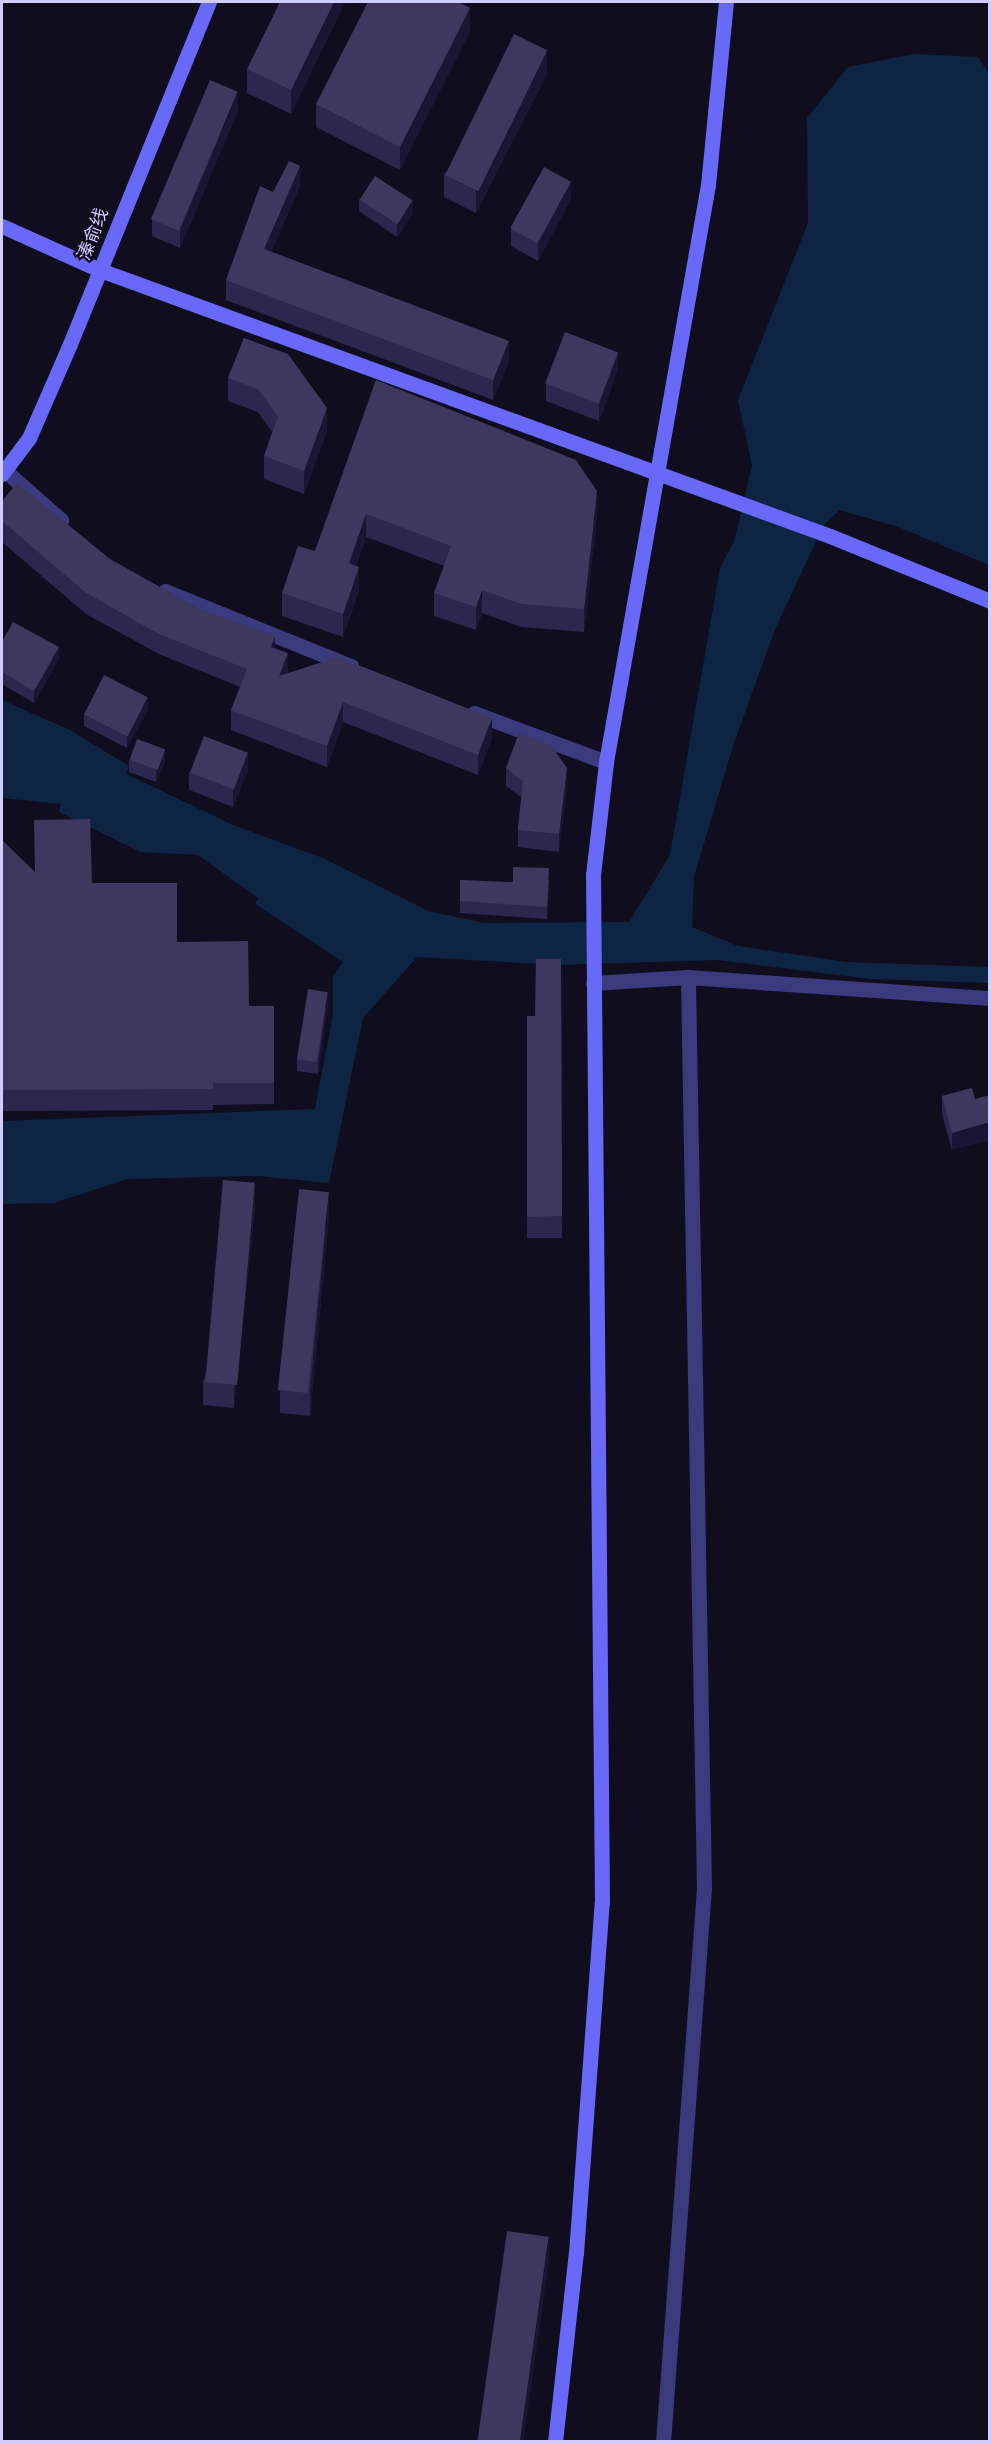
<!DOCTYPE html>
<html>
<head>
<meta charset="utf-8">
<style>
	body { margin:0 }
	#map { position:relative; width:991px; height:2443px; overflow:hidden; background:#100d1f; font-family:Signika,"Noto Sans SC",sans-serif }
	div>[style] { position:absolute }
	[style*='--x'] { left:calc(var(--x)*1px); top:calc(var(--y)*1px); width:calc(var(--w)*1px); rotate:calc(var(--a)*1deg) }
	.water>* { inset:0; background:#0e2443 }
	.street>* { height:15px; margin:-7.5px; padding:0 7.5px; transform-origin:7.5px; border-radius:7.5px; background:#3b3a7c }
	.secondary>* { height:15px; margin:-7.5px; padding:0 7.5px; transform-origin:7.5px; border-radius:7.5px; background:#6869f9 }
	.wall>* { inset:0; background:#2c274c }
	.shaded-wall>* { inset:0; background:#1a1532 }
	.building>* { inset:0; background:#3e385f; transform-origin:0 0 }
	span { translate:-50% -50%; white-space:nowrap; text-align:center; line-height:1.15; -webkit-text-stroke:4.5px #100d1f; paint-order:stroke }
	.street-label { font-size:18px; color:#d1cdfd }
	.frame { position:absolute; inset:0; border:3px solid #d1cdfd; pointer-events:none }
</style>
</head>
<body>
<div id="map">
	<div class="water">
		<i style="clip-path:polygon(914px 54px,978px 57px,990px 75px,989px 565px,896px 526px,839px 510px,823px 526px,774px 632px,733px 746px,694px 877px,692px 927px,738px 946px,847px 962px,989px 967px,989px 983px,870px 979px,717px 960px,557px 965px,417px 957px,363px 1018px,329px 1183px,259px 1176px,127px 1179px,54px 1203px,2px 1204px,2px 1121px,315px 1109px,333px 1014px,333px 976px,343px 962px,255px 904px,258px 898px,198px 855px,141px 852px,59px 812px,61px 804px,2px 798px,2px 700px,70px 730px,129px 766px,126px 774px,233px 825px,323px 858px,428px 911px,484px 923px,629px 922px,670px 855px,720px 568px,735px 539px,752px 465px,738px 400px,808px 223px,807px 118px,848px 67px)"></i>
	</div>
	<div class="street">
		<i style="--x:2;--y:468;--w:79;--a:41.4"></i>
		<i style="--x:165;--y:591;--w:201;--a:22"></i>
		<i style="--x:474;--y:713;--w:141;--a:20.4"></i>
		<i style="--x:593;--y:983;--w:95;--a:-3.6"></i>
		<i style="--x:688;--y:977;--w:303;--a:4"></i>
		<i style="--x:663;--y:2442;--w:556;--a:-85.77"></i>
		<i style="--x:704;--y:1888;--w:911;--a:-91.01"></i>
	</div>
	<div class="secondary">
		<i style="--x:2;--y:226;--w:107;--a:24.2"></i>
		<i style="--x:100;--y:270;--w:777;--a:20.02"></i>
		<i style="--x:830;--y:536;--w:173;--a:22.1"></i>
		<i style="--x:2;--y:474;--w:45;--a:-53.1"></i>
		<i style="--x:29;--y:438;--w:103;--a:-66.4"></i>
		<i style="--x:70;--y:344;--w:369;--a:-67.9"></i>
		<i style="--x:555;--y:2442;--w:190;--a:-83.7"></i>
		<i style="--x:576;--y:2253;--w:352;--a:-85.8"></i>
		<i style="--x:602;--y:1902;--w:1027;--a:-90.5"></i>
		<i style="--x:593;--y:875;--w:114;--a:-83.4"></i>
		<i style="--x:606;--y:762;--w:586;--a:-79.98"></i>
		<i style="--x:708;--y:185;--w:184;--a:-84.4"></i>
	</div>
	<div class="wall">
		<i style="clip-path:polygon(345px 2px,291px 114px,247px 93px,247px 69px)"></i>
		<i style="clip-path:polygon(470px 31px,400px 170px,316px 127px,316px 104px)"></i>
		<i style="clip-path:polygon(547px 74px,476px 213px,444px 197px,444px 174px)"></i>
		<i style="clip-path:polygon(238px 110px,180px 248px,152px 236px,152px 219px)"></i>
		<i style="clip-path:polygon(300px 186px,271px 252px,509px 361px,493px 400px,226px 300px,226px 280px,273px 192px)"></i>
		<i style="clip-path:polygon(359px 199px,413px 213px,397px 237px,359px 211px)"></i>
		<i style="clip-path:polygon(571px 199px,538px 261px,511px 246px,511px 229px)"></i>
		<i style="clip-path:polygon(244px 338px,327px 431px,304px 494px,264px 479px,264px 456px,272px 432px,258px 412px,228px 401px,228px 378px)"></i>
		<i style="clip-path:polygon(618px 370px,599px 421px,546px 401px,546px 384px)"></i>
		<i style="clip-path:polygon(376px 380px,597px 514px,584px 632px,521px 627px,482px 613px,476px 630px,434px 616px,434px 593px,444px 566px,366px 537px,356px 566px,359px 590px,343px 637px,282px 616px,282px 593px,315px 551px)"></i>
		<i style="clip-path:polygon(2px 501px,110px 559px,199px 609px,275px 648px,288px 673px,492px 738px,478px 775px,343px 722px,327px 767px,231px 730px,231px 710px,240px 687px,159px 654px,86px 614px,2px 542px)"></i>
		<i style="clip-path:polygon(2px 642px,59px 659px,34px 703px,2px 684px)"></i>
		<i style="clip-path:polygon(148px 709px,127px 748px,84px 726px,84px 714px)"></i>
		<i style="clip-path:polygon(129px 760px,165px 761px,156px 782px,129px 772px)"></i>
		<i style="clip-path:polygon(506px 768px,567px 786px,559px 852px,518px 847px,518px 830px,521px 797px,506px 786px)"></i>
		<i style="clip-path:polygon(248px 770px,233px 807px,189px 790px,189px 772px)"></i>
		<i style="clip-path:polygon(2px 843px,34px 872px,92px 883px,177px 942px,249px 1006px,274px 1006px,274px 1104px,213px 1105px,213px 1110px,2px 1111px,2px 946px,3px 946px)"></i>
		<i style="clip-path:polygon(549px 880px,547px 919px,460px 913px,460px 901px)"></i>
		<i style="clip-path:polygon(561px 959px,562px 1238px,527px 1238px,527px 1016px,535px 1016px)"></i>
		<i style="clip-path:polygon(328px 1004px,318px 1074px,297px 1071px,297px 1059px)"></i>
		<i style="clip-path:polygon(972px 1088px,952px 1150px,942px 1114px,942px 1096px)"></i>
		<i style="clip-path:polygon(255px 1206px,234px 1408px,203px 1405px,203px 1382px)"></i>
		<i style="clip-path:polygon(329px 1215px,310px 1416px,280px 1413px,280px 1390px)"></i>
	</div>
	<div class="shaded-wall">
		<i style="clip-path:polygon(334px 2px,345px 2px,291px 114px,291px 90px)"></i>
		<i style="clip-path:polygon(470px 8px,470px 31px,400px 170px,400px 147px)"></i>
		<i style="clip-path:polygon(547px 50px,547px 74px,476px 213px,476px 190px)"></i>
		<i style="clip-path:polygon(238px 92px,238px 110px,180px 248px,180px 230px)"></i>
		<i style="clip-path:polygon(300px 166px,300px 186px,264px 269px,264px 249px)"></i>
		<i style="clip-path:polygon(571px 182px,571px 199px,538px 261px,538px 243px)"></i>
		<i style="clip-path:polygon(413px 201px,413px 213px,397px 237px,397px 225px)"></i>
		<i style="clip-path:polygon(509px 341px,509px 361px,493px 400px,493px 380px)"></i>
		<i style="clip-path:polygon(618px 352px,618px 370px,599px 421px,599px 404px)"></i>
		<i style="clip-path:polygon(327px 408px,327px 431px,304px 494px,304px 471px)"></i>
		<i style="clip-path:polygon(597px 491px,597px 514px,584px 632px,584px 609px)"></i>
		<i style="clip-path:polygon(366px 514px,366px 537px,349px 586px,349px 563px)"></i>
		<i style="clip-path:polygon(359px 567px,359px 590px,343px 637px,343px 614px)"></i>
		<i style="clip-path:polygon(482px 590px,482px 613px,476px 630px,476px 607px)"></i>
		<i style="clip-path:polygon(275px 636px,275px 656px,271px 647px)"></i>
		<i style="clip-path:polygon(59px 647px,59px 659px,34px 703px,34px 691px)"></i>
		<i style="clip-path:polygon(288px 653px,288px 674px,279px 676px)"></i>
		<i style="clip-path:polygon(148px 697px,148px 709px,127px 748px,127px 736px)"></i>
		<i style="clip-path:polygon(343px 702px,343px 722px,327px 767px,327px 746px)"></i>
		<i style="clip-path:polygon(492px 718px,492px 738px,478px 775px,478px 755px)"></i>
		<i style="clip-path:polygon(165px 749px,165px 761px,156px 782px,156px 770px)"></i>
		<i style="clip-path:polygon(248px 753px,248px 770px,233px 807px,233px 789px)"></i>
		<i style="clip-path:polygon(567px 768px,567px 786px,559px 852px,559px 834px)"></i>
		<i style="clip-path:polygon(3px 871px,3px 892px,2px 894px,2px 873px)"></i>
		<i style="clip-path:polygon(328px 992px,328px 1004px,318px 1074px,318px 1062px)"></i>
		<i style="clip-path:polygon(990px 1122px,990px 1140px,952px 1150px,952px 1133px)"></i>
		<i style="clip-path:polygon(255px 1183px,255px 1206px,234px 1408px,234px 1385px)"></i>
		<i style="clip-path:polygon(329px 1192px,329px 1215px,310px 1416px,310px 1392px)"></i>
		<i style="clip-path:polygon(549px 2237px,549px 2260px,523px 2442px,520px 2442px)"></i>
	</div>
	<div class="building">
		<i style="clip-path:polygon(280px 2px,334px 2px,291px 90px,247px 69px)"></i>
		<i style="clip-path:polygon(368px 2px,458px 2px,470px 8px,400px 147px,316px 104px)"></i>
		<i style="left:514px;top:34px;width:37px;height:157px;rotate:26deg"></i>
		<i style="left:210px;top:80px;width:30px;height:151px;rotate:23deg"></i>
		<i style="clip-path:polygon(289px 161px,300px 166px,264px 249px,509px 341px,493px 380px,226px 280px,260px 186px,273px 192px)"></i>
		<i style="left:544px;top:167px;width:31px;height:70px;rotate:29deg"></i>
		<i style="left:375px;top:176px;width:45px;height:28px;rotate:33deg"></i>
		<i style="left:565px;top:332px;width:57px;height:55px;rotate:21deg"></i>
		<i style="clip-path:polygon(244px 338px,288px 354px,327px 408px,304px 471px,264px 456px,278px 417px,258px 389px,228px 378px)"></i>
		<i style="clip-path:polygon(376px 380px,576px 460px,597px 491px,584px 609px,521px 604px,482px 590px,476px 607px,434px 593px,451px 546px,366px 514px,349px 563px,359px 567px,343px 614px,282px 593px,298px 546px,315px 551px)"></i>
		<i style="clip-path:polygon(17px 483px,110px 559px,199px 609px,275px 636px,271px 647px,288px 653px,279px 676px,338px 657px,492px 718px,478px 755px,343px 702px,327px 746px,231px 710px,247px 669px,159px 634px,86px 593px,2px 521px,2px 501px)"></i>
		<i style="clip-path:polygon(13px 622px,59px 647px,34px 691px,2px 672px,2px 642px)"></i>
		<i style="left:104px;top:675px;width:49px;height:44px;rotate:27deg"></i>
		<i style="clip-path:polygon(519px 733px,551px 745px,567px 768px,559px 834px,518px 830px,523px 781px,506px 768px)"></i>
		<i style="left:204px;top:736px;width:47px;height:39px;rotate:21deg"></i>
		<i style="left:137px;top:739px;width:30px;height:22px;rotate:20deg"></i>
		<i style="clip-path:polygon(90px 819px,92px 883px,177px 883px,177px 942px,248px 941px,249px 1006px,274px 1006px,274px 1083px,213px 1083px,213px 1089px,2px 1090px,2px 946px,3px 946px,3px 871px,2px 873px,2px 843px,3px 841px,35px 872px,34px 820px)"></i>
		<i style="clip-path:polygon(513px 867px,549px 868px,547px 907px,460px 901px,460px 880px,513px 882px)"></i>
		<i style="clip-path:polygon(536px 959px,561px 959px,562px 1216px,527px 1217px,527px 1016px,535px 1016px)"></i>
		<i style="left:308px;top:989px;width:20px;height:71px;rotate:9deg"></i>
		<i style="clip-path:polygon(972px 1088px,975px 1099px,990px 1095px,990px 1122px,952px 1133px,942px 1096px)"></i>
		<i style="left:223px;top:1180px;width:32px;height:203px;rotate:5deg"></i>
		<i style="left:299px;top:1189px;width:30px;height:202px;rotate:6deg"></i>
		<i style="left:507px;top:2231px;width:42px;height:213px;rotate:8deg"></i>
	</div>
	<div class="street-label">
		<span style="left:93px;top:234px;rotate:-69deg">溱俞线</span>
	</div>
	<div class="frame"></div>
</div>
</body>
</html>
